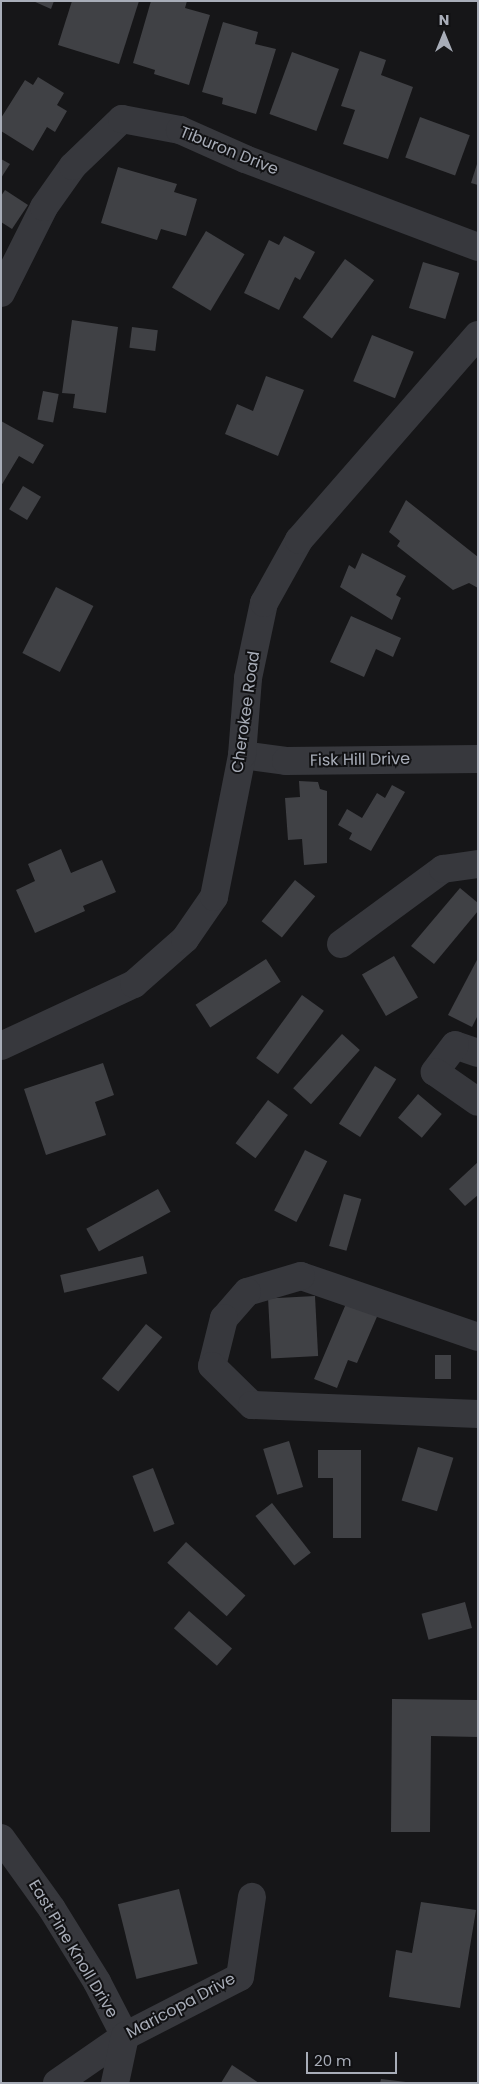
<!DOCTYPE html>
<html>
<head>
<meta charset="utf-8">
<style>
	body { margin:0 }
	#map { position:relative; width:479px; height:2084px; overflow:hidden; background:#161618; font-family:Poppins,sans-serif }
	div>[style] { position:absolute }
	[style*='--x'] { left:calc(var(--x)*1px); top:calc(var(--y)*1px); width:calc(var(--w)*1px); rotate:calc(var(--a)*1deg) }
	.building>* { inset:0; background:#404145; transform-origin:0 0 }
	.minor>* { height:28px; margin:-14px; padding:0 14px; transform-origin:14px; border-radius:14px; background:#37383d }
	span { translate:-50% -50%; white-space:nowrap; text-align:center; line-height:1.15; -webkit-text-stroke:4px #111113; paint-order:stroke }
	.street-label { font-size:16px; color:#a8adb8 }
	.frame { position:absolute; inset:0; border:2px solid #a8adb8; pointer-events:none }
	.north { position:absolute; left:419px; top:10px; width:50px; height:50px; -webkit-text-stroke:4px #111113; paint-order:stroke; rotate:0deg; font-size:14px; font-weight:700; line-height:20px; text-align:center; color:#a8adb8 }
	.north::after { content:''; display:block; margin:auto; width:18px; height:22px; background:#a8adb8; clip-path:polygon(50% 0,100% 100%,50% 72%,0 100%) }
	.scale { position:absolute; left:306px; top:2052px; width:91px; height:22px; box-sizing:border-box; border:2px solid #a8adb8; border-top:0; padding-left:6px; font-size:15px; line-height:18px; white-space:nowrap; color:#a8adb8; -webkit-text-stroke:4px #111113; paint-order:stroke }
</style>
</head>
<body>
<div id="map">
	<div class="building">
		<i style="clip-path:polygon(33px 1px,54px 1px,51px 9px)"></i>
		<i style="clip-path:polygon(72px 1px,139px 1px,119px 64px,58px 45px)"></i>
		<i style="clip-path:polygon(151px 1px,187px 1px,185px 8px,210px 15px,189px 85px,154px 74px,155px 70px,133px 63px)"></i>
		<i style="clip-path:polygon(223px 22px,258px 32px,255px 44px,276px 49px,256px 114px,222px 104px,223px 98px,202px 92px)"></i>
		<i style="clip-path:polygon(360px 51px,386px 60px,381px 75px,413px 87px,388px 159px,343px 144px,355px 110px,341px 106px)"></i>
		<i style="left:292px;top:52px;width:50px;height:66px;rotate:20deg"></i>
		<i style="clip-path:polygon(38px 77px,64px 93px,57px 105px,67px 111px,55px 132px,47px 127px,33px 151px,1px 131px,1px 118px,25px 80px,33px 85px)"></i>
		<i style="left:420px;top:117px;width:53px;height:43px;rotate:20deg"></i>
		<i style="clip-path:polygon(1px 159px,10px 164px,1px 178px)"></i>
		<i style="clip-path:polygon(477px 164px,478px 164px,478px 185px,471px 183px)"></i>
		<i style="clip-path:polygon(118px 167px,177px 184px,174px 192px,197px 199px,186px 236px,161px 229px,157px 240px,101px 223px)"></i>
		<i style="clip-path:polygon(5px 190px,28px 205px,12px 229px,1px 222px,1px 196px)"></i>
		<i style="left:206px;top:231px;width:45px;height:66px;rotate:31deg"></i>
		<i style="clip-path:polygon(284px 236px,315px 252px,300px 280px,295px 277px,279px 310px,244px 293px,269px 240px,279px 245px)"></i>
		<i style="left:345px;top:259px;width:36px;height:72px;rotate:36deg"></i>
		<i style="left:423px;top:262px;width:38px;height:48px;rotate:17deg"></i>
		<i style="clip-path:polygon(72px 320px,118px 327px,106px 413px,73px 408px,75px 394px,62px 393px)"></i>
		<i style="left:132px;top:327px;width:26px;height:21px;rotate:7deg"></i>
		<i style="left:372px;top:335px;width:45px;height:50px;rotate:22deg"></i>
		<i style="clip-path:polygon(266px 376px,304px 390px,278px 456px,225px 434px,237px 404px,253px 411px)"></i>
		<i style="left:43px;top:391px;width:16px;height:29px;rotate:11deg"></i>
		<i style="clip-path:polygon(1px 421px,44px 445px,33px 464px,19px 456px,1px 486px)"></i>
		<i style="left:23px;top:486px;width:21px;height:27px;rotate:31deg"></i>
		<i style="clip-path:polygon(406px 500px,478px 557px,478px 588px,469px 583px,453px 590px,397px 546px,400px 541px,389px 532px)"></i>
		<i style="clip-path:polygon(362px 553px,406px 576px,396px 595px,401px 598px,392px 620px,340px 587px,349px 565px,355px 569px)"></i>
		<i style="left:56px;top:587px;width:42px;height:74px;rotate:27deg"></i>
		<i style="clip-path:polygon(351px 616px,401px 638px,393px 657px,376px 649px,364px 677px,330px 662px)"></i>
		<i style="clip-path:polygon(299px 781px,318px 782px,320px 789px,327px 791px,327px 863px,304px 865px,302px 839px,288px 840px,285px 798px,300px 797px)"></i>
		<i style="clip-path:polygon(392px 785px,405px 792px,371px 851px,349px 839px,352px 833px,338px 825px,347px 809px,362px 818px,377px 793px,385px 798px)"></i>
		<i style="clip-path:polygon(61px 849px,71px 873px,102px 860px,116px 892px,83px 906px,85px 911px,35px 933px,16px 890px,35px 881px,28px 864px)"></i>
		<i style="left:295px;top:880px;width:26px;height:53px;rotate:39deg"></i>
		<i style="clip-path:polygon(460px 888px,478px 903px,478px 911px,434px 964px,411px 946px)"></i>
		<i style="left:394px;top:956px;width:48px;height:37px;rotate:60deg"></i>
		<i style="clip-path:polygon(478px 958px,478px 1015px,472px 1027px,448px 1015px)"></i>
		<i style="left:266px;top:959px;width:27px;height:84px;rotate:57deg"></i>
		<i style="left:302px;top:995px;width:27px;height:78px;rotate:36deg"></i>
		<i style="left:342px;top:1034px;width:24px;height:73px;rotate:42deg"></i>
		<i style="clip-path:polygon(103px 1063px,114px 1095px,95px 1102px,106px 1135px,46px 1155px,24px 1089px)"></i>
		<i style="left:375px;top:1066px;width:25px;height:68px;rotate:32deg"></i>
		<i style="left:418px;top:1094px;width:31px;height:31px;rotate:40deg"></i>
		<i style="left:268px;top:1100px;width:25px;height:54px;rotate:37deg"></i>
		<i style="left:305px;top:1150px;width:25px;height:68px;rotate:27deg"></i>
		<i style="clip-path:polygon(478px 1162px,478px 1195px,465px 1206px,449px 1189px)"></i>
		<i style="left:158px;top:1189px;width:26px;height:82px;rotate:61deg"></i>
		<i style="left:344px;top:1194px;width:18px;height:54px;rotate:16deg"></i>
		<i style="left:143px;top:1256px;width:18px;height:85px;rotate:77deg"></i>
		<i style="left:315px;top:1296px;width:60px;height:47px;rotate:87deg"></i>
		<i style="clip-path:polygon(348px 1299px,379px 1312px,357px 1363px,348px 1360px,337px 1388px,314px 1379px)"></i>
		<i style="left:146px;top:1324px;width:21px;height:70px;rotate:39deg"></i>
		<i style="left:435px;top:1355px;width:16px;height:24px"></i>
		<i style="left:289px;top:1441px;width:48px;height:27px;rotate:73deg"></i>
		<i style="left:418px;top:1447px;width:37px;height:56px;rotate:17deg"></i>
		<i style="clip-path:polygon(318px 1450px,361px 1450px,361px 1538px,333px 1538px,333px 1478px,318px 1478px)"></i>
		<i style="left:153px;top:1468px;width:60px;height:22px;rotate:69deg"></i>
		<i style="left:272px;top:1503px;width:63px;height:21px;rotate:52deg"></i>
		<i style="left:186px;top:1542px;width:80px;height:28px;rotate:42deg"></i>
		<i style="left:465px;top:1602px;width:27px;height:45px;rotate:75deg"></i>
		<i style="left:189px;top:1611px;width:57px;height:23px;rotate:41deg"></i>
		<i style="clip-path:polygon(392px 1699px,478px 1700px,478px 1737px,431px 1736px,430px 1832px,391px 1832px)"></i>
		<i style="left:179px;top:1889px;width:77px;height:63px;rotate:76deg"></i>
		<i style="clip-path:polygon(421px 1902px,476px 1910px,460px 2008px,389px 1997px,396px 1950px,412px 1953px)"></i>
		<i style="clip-path:polygon(232px 2065px,259px 2083px,221px 2083px)"></i>
		<i style="clip-path:polygon(381px 2079px,406px 2082px,406px 2083px,380px 2083px)"></i>
	</div>
	<div class="minor">
		<i style="--x:1;--y:293;--w:96;--a:-63.4"></i>
		<i style="--x:44;--y:207;--w:50;--a:-54.7"></i>
		<i style="--x:73;--y:166;--w:68;--a:-43.8"></i>
		<i style="--x:122;--y:119;--w:59;--a:10.7"></i>
		<i style="--x:180;--y:130;--w:71;--a:24"></i>
		<i style="--x:245;--y:159;--w:249;--a:20.7"></i>
		<i style="--x:242;--y:755;--w:44;--a:7.8"></i>
		<i style="--x:286;--y:761;--w:192;--a:-0.6"></i>
		<i style="--x:341;--y:944;--w:127;--a:-36.3"></i>
		<i style="--x:443;--y:869;--w:35;--a:-8"></i>
		<i style="--x:1;--y:1046;--w:147;--a:-25"></i>
		<i style="--x:134;--y:984;--w:68;--a:-41.4"></i>
		<i style="--x:185;--y:939;--w:51;--a:-55.4"></i>
		<i style="--x:214;--y:897;--w:145;--a:-78.8"></i>
		<i style="--x:242;--y:755;--w:77;--a:-85.5"></i>
		<i style="--x:248;--y:678;--w:77;--a:-78"></i>
		<i style="--x:264;--y:603;--w:72;--a:-60.9"></i>
		<i style="--x:299;--y:540;--w:272;--a:-48.9"></i>
		<i style="--x:478;--y:1053;--w:24;--a:-161"></i>
		<i style="--x:455;--y:1045;--w:34;--a:127"></i>
		<i style="--x:435;--y:1072;--w:52;--a:34.9"></i>
		<i style="--x:478;--y:1337;--w:187;--a:-161"></i>
		<i style="--x:301;--y:1276;--w:56;--a:163.5"></i>
		<i style="--x:247;--y:1292;--w:35;--a:131"></i>
		<i style="--x:224;--y:1318;--w:49;--a:104"></i>
		<i style="--x:212;--y:1366;--w:56;--a:44.3"></i>
		<i style="--x:252;--y:1405;--w:226;--a:2.3"></i>
		<i style="--x:1;--y:1838;--w:87;--a:54.3"></i>
		<i style="--x:52;--y:1909;--w:86;--a:58.3"></i>
		<i style="--x:97;--y:1982;--w:61;--a:62.6"></i>
		<i style="--x:57;--y:2083;--w:83;--a:-34.7"></i>
		<i style="--x:125;--y:2036;--w:129;--a:-27.2"></i>
		<i style="--x:240;--y:1977;--w:81;--a:-81.5"></i>
		<i style="--x:115;--y:2083;--w:48;--a:-78"></i>
	</div>
	<div class="street-label">
		<span style="left:229px;top:151px;rotate:22deg">Tiburon Drive</span>
		<span style="left:246px;top:712px;rotate:-82deg">Cherokee Road</span>
		<span style="left:360px;top:760px;rotate:-1deg">Fisk Hill Drive</span>
		<span style="left:73px;top:1949px;rotate:59deg">East Pine Knoll Drive</span>
		<span style="left:181px;top:2006px;rotate:-28deg">Maricopa Drive</span>
	</div>
	<div class="frame"></div>
	<div class="north">N</div>
	<div class="scale">20 m</div>
</div>
</body>
</html>
